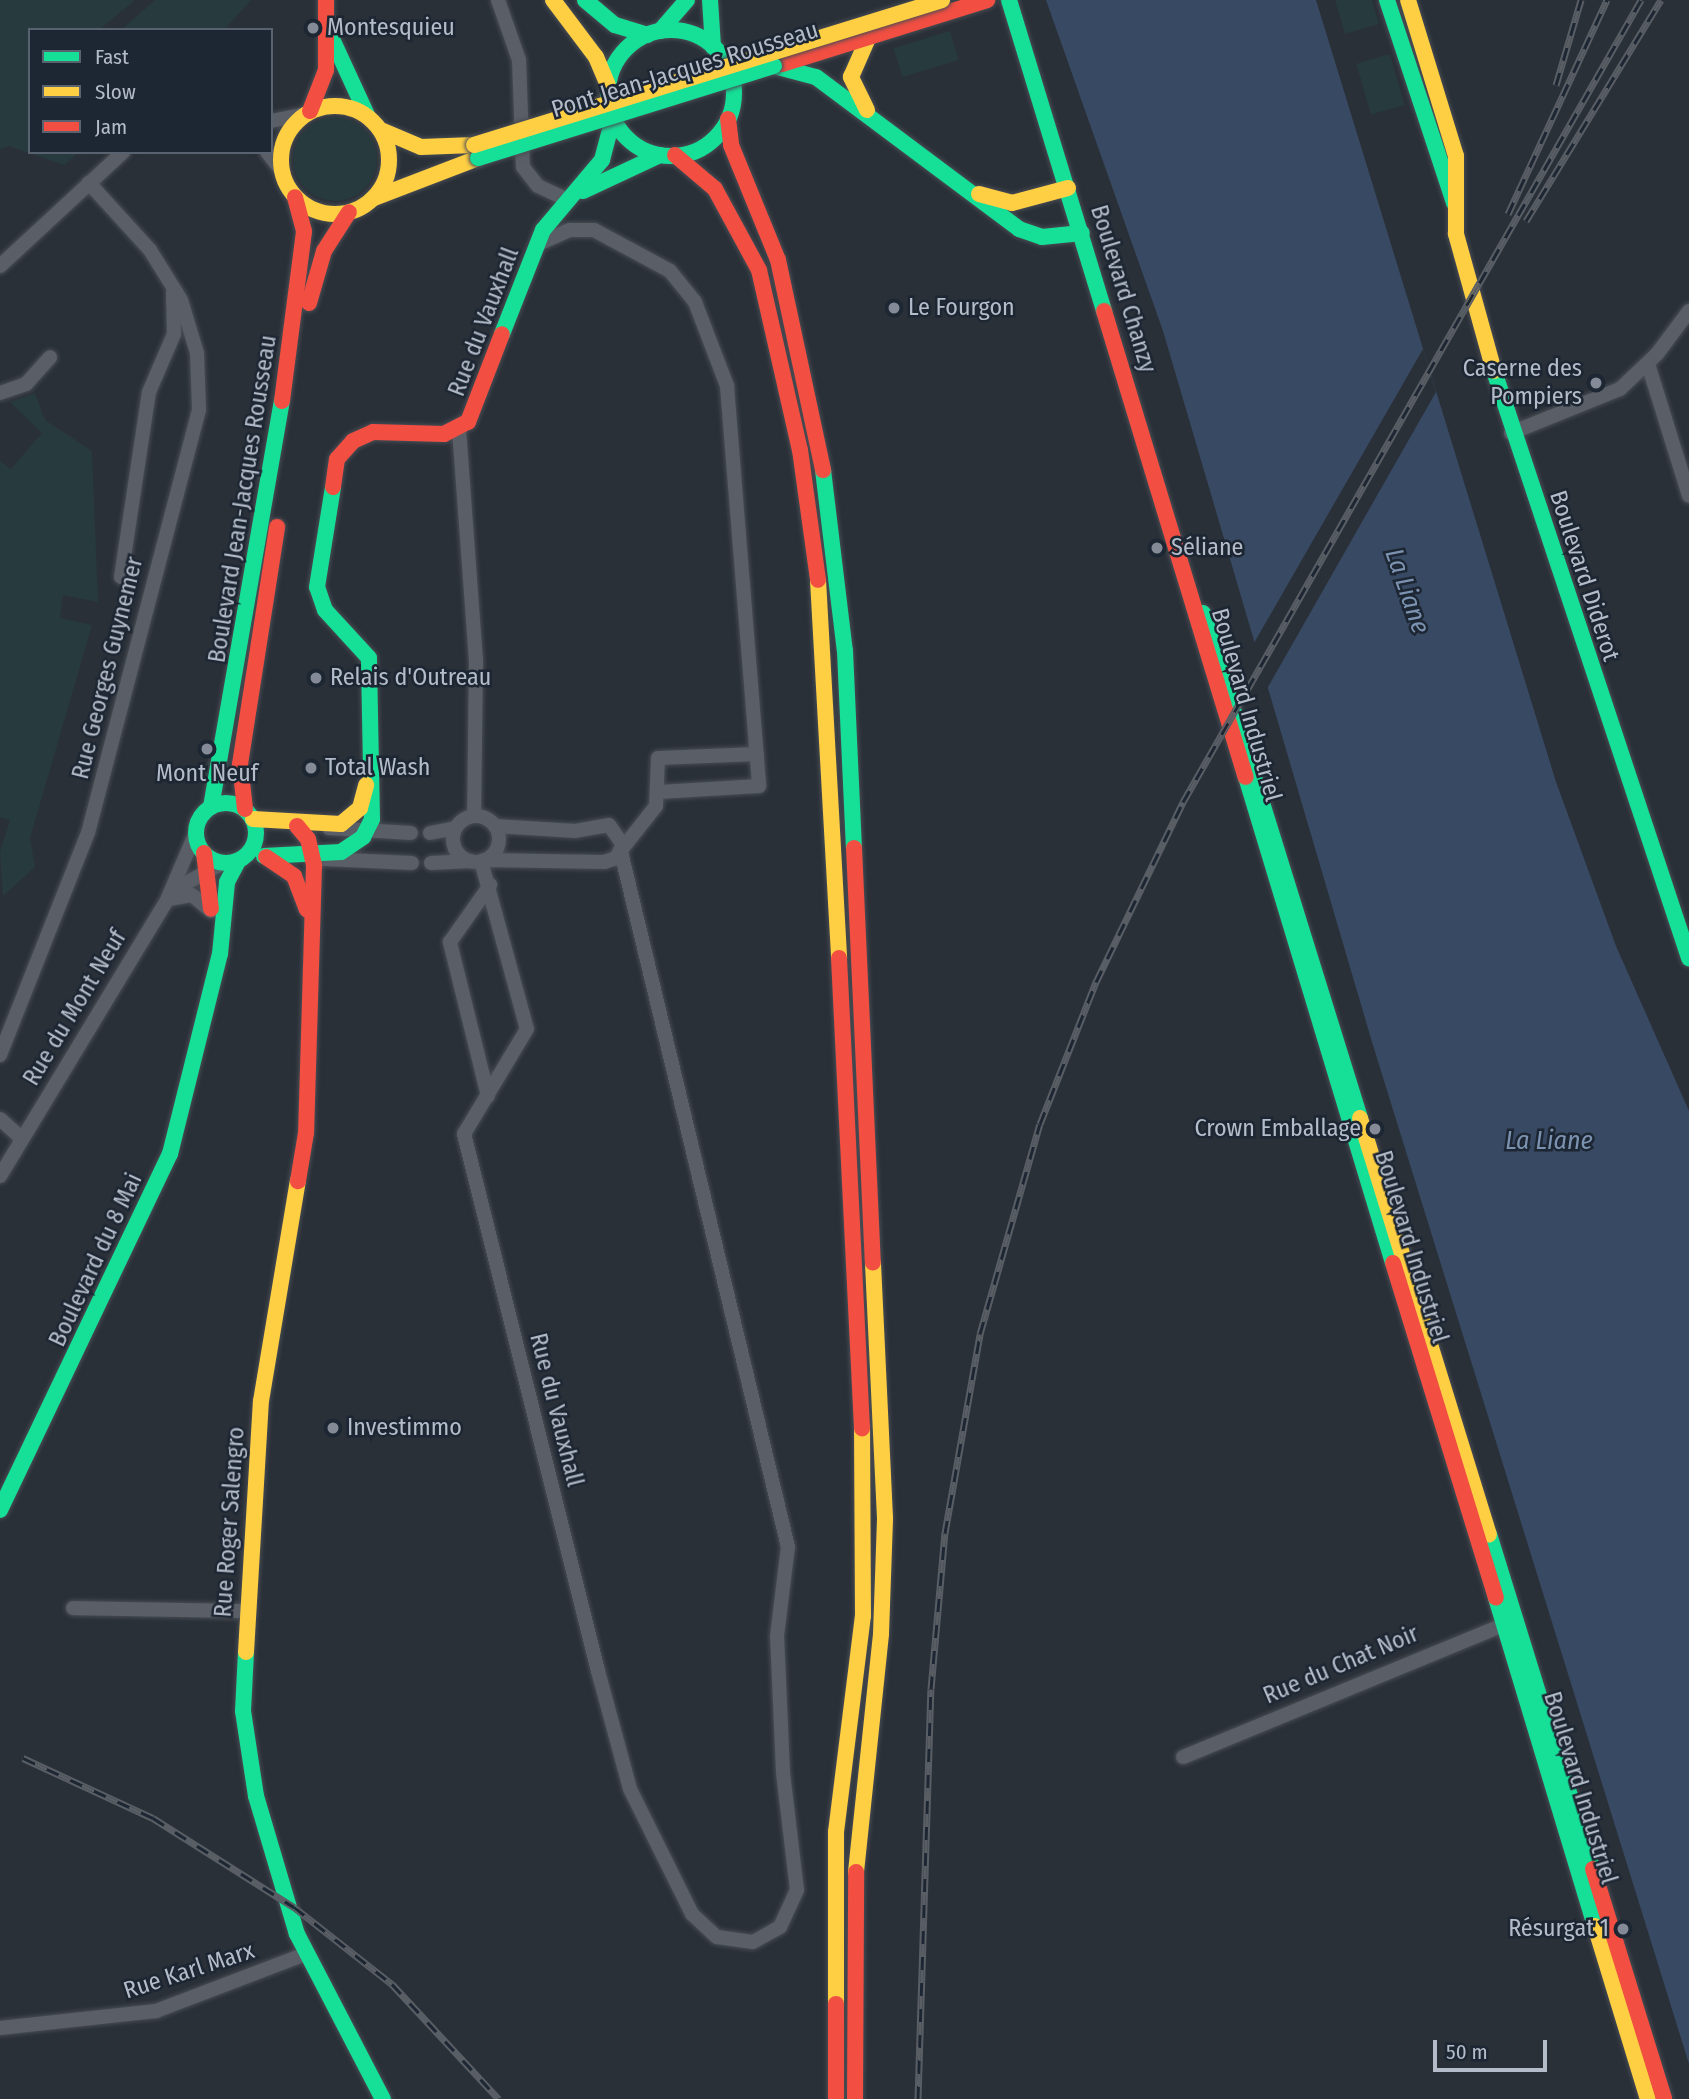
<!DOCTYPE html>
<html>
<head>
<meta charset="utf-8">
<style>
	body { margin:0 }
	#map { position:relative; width:1689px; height:2099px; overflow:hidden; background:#2a3038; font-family:"Fira Sans Condensed",sans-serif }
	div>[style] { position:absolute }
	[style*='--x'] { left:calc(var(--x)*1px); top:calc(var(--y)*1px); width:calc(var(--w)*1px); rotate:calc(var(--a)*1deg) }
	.green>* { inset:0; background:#273a3e; transform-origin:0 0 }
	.round { border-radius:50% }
	.water>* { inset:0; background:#384963 }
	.pier>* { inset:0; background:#2a3038 }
	.roads { filter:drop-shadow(0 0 2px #484c53) drop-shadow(0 0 2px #484c53) }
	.street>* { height:14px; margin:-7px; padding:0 7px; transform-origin:7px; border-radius:7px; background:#5a5e66 }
	.street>.ring { margin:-7px; padding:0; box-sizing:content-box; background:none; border:14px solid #5a5e66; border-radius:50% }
	.fast>* { height:16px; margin:-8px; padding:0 8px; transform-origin:8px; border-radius:8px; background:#16e098 }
	.fast>.ring { margin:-8px; padding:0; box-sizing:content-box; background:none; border:16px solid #16e098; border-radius:50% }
	.slow>* { height:16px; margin:-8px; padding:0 8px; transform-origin:8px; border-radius:8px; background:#ffcf43 }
	.slow>.ring { margin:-8px; padding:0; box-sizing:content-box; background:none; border:16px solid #ffcf43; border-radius:50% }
	.jam>* { height:16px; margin:-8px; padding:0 8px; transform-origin:8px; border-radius:8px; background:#f24e42 }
	.rail>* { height:7px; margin-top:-3.5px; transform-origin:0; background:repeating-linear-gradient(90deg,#1d2633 0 13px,#595d64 0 26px); box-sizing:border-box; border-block:2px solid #595d64 }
	.bridges { filter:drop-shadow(0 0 2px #484c53) drop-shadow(0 0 2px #484c53) }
	.fast-bridge>* { height:16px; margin:-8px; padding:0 8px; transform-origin:8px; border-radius:8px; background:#16e098 }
	.slow-bridge>* { height:16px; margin:-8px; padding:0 8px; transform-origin:8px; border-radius:8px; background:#ffcf43 }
	.dots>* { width:19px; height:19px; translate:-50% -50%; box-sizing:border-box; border:4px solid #1d2633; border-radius:50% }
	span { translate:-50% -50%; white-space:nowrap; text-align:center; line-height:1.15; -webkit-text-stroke:5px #1d2633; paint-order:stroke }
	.poi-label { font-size:24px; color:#b4bcc9 }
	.left { translate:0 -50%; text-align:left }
	.right { translate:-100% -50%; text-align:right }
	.street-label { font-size:24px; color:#b4bcc9 }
	.water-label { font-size:26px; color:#7c92b1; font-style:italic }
	.legend { position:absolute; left:28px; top:28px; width:245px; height:126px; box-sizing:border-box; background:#1d2633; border:2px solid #59626f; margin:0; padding:9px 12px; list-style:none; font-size:21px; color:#b4bcc9 }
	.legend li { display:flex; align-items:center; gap:14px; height:35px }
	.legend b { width:35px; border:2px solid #59626f }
	.scale { position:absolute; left:1433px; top:2040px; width:114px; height:32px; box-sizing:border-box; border:4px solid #b4bcc9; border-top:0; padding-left:9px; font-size:21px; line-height:24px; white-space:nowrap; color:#b4bcc9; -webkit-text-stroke:5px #1d2633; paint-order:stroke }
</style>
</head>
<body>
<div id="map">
	<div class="green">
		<i style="clip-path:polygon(0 0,135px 0,99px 30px,30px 30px,30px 152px,79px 152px,64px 165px,9px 146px,0 149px)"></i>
		<i style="clip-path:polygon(155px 0,251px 0,224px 30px,121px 30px)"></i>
		<i style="clip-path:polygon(1335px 0,1372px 0,1379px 24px,1345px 34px)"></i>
		<i style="left:950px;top:31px;width:30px;height:59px;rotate:73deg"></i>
		<i style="left:1390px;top:54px;width:53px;height:35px;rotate:74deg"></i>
		<i class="round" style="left:293px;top:117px;width:84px;height:84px"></i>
		<i style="clip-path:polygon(35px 393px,45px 420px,92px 451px,98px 602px,63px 595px,60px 618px,92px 625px,30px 838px,35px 867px,3px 896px,0 852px,10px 820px,0 817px,0 461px,11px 469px,42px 433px,10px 402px)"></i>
	</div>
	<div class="water">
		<i style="clip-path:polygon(1046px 0,1316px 0,1556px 782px,1616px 946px,1689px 1111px,1689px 2064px,1372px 1042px,1163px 331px)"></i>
	</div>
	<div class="pier">
		<i style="clip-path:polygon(1423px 349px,1436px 392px,1264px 694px,1250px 650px)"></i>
	</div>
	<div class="roads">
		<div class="street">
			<i style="--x:498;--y:0;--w:64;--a:70.7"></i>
			<i style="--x:519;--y:60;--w:107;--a:87.9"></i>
			<i style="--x:523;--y:167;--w:24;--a:52"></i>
			<i style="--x:538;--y:186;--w:31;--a:25"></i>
			<i style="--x:271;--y:121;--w:33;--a:-11"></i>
			<i style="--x:267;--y:152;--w:24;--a:52"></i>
			<i style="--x:538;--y:244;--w:35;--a:-24"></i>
			<i style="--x:570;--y:230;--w:24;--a:0"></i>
			<i style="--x:594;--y:230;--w:86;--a:28.3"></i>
			<i style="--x:670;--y:271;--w:40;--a:51"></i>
			<i style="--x:695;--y:302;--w:90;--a:69.1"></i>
			<i style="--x:727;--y:386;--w:401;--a:85.4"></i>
			<i style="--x:759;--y:786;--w:100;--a:176.6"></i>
			<i style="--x:0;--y:266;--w:168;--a:-42.8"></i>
			<i style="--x:1648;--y:364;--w:138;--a:72.7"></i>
			<i style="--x:0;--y:393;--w:28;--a:-19"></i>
			<i style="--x:26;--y:384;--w:36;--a:-48"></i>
			<i style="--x:459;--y:429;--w:231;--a:85.8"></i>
			<i style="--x:476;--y:659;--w:157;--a:90.7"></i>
			<i style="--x:1511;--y:433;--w:118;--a:-22"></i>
			<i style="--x:1620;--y:389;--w:51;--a:-43.4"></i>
			<i style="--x:1657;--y:354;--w:54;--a:-53.3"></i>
			<i style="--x:121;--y:577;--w:187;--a:-81.4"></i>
			<i style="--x:149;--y:392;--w:63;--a:-66.7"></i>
			<i style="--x:174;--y:334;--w:41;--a:-91.4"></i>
			<i class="ring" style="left:453px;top:816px;width:32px;height:32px"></i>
			<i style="--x:329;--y:828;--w:82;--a:3.5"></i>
			<i style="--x:430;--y:833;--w:26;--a:-11"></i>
			<i style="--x:622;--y:849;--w:55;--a:-51.7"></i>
			<i style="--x:656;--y:806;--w:48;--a:-87.6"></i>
			<i style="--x:658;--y:758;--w:99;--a:-2.3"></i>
			<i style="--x:324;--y:859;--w:88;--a:2.6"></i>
			<i style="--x:484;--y:860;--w:120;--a:1"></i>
			<i style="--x:604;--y:862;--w:13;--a:-18"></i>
			<i style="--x:616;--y:858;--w:15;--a:-62"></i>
			<i style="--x:623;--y:845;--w:24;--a:-125"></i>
			<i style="--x:609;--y:825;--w:34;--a:170"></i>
			<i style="--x:576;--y:831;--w:81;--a:-176.5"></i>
			<i style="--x:481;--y:861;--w:174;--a:74.7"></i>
			<i style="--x:527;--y:1029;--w:122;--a:121"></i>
			<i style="--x:464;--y:1134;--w:553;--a:75.99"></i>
			<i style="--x:598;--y:1671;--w:122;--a:74.8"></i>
			<i style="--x:630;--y:1789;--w:140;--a:63.6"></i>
			<i style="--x:692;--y:1914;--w:34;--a:43"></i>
			<i style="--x:717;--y:1937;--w:36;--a:8"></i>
			<i style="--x:753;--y:1942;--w:31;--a:-29"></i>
			<i style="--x:780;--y:1927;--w:41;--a:-65.3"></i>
			<i style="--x:797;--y:1890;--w:119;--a:-96.8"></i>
			<i style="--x:783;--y:1772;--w:136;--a:-92.5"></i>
			<i style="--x:777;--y:1636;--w:90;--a:-83"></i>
			<i style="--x:788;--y:1547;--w:715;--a:-103.51"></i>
			<i style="--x:431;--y:863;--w:40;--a:-2.9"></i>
			<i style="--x:177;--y:888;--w:52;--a:-28.5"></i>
			<i style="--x:169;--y:899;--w:23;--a:-10"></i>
			<i style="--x:192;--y:895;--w:25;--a:40"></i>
			<i style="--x:0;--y:1055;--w:239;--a:-68.4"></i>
			<i style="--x:88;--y:833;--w:437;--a:-75.3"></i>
			<i style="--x:199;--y:410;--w:57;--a:-92"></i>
			<i style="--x:197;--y:353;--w:55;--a:-106.8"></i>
			<i style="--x:181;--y:300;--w:59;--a:-121.8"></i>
			<i style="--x:150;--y:250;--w:91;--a:-132.3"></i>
			<i style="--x:488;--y:1096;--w:159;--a:-103.9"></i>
			<i style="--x:450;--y:942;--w:70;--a:-54.9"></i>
			<i style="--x:0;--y:1119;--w:30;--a:42"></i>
			<i style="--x:0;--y:1176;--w:323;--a:-58.8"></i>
			<i style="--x:167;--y:900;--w:74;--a:-66.9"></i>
			<i style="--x:73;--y:1608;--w:175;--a:1"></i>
			<i style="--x:1183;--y:1757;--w:355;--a:-22.4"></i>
			<i style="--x:0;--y:2028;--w:157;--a:-6.2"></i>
			<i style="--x:156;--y:2011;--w:160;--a:-20.9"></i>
		</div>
		<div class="fast">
			<i style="--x:585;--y:0;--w:39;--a:40"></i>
			<i style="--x:615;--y:25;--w:34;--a:17"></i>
			<i style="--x:710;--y:0;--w:47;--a:86.3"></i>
			<i style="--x:1009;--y:0;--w:325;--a:73"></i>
			<i style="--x:1387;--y:0;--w:214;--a:71.7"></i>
			<i class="ring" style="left:608px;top:30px;width:110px;height:110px"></i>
			<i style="--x:660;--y:31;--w:41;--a:-48.9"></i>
			<i style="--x:333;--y:41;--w:81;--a:65.3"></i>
			<i style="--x:774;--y:66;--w:43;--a:14.7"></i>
			<i style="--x:816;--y:77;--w:254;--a:36.8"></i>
			<i style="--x:1019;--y:229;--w:24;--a:19"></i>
			<i style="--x:1042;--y:237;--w:40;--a:-5.7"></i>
			<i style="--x:583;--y:191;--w:85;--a:-25.1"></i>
			<i style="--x:502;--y:334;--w:112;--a:-68.5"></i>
			<i style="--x:543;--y:230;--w:92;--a:-49.9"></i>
			<i style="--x:602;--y:160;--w:43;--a:-75.3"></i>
			<i style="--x:1494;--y:371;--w:619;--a:71.62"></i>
			<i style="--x:823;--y:470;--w:182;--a:83.1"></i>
			<i style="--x:845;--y:651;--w:197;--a:87.4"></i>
			<i style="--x:1203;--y:613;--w:529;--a:72.73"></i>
			<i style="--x:1246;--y:777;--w:508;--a:73.17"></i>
			<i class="ring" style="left:196px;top:803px;width:44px;height:44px"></i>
			<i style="--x:211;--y:807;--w:412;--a:-80.1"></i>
			<i style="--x:264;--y:856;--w:77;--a:-3"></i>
			<i style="--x:341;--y:852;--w:27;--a:-34"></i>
			<i style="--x:363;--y:837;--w:20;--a:-63"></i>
			<i style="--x:372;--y:819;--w:161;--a:-91.1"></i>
			<i style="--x:369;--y:658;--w:65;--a:-132.5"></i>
			<i style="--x:325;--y:610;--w:24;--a:-109"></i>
			<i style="--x:317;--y:587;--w:101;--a:-80.9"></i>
			<i style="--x:0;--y:1510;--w:395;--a:-64.5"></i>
			<i style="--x:170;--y:1154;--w:206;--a:-76"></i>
			<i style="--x:220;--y:954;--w:72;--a:-84.4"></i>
			<i style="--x:227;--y:882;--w:24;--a:-62"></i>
			<i style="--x:1489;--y:1534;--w:351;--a:72.8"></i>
			<i style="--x:1496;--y:1598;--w:343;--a:73.2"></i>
			<i style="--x:246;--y:1652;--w:59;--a:92.9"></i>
			<i style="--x:243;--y:1711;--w:86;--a:81.3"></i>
			<i style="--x:256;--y:1796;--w:144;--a:73.5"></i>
			<i style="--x:297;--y:1934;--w:186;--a:62.5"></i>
		</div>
		<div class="slow">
			<i style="--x:553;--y:0;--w:71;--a:53"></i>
			<i style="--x:596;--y:57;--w:30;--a:67"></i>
			<i style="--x:1408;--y:0;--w:163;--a:72.9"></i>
			<i style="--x:1456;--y:156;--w:78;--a:90"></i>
			<i style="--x:1456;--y:234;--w:142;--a:74.5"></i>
			<i class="ring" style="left:281px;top:106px;width:92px;height:92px"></i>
			<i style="--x:867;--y:110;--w:37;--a:-116"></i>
			<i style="--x:851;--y:77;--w:45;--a:-66.3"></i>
			<i style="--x:381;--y:130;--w:43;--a:23"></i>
			<i style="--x:421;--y:147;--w:53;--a:-2.2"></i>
			<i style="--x:979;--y:194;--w:34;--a:15"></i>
			<i style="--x:1012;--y:203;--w:58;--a:-15"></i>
			<i style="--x:374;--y:198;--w:111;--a:-21"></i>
			<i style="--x:818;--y:580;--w:379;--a:86.8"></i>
			<i style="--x:253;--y:819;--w:88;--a:3.3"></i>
			<i style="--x:341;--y:824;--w:25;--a:-40"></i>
			<i style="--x:360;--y:808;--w:24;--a:-75"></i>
			<i style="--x:1360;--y:1118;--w:436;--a:72.8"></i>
			<i style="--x:246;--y:1652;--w:251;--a:-86.6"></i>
			<i style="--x:261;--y:1401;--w:223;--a:-80.5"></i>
			<i style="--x:856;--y:1872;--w:239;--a:-84"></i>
			<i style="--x:881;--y:1634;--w:116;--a:-88"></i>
			<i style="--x:885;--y:1518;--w:255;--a:-92.7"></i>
			<i style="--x:1595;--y:1926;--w:181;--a:73"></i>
			<i style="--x:836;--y:2004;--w:172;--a:-90"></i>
			<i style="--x:836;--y:1832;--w:218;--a:-82.9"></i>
			<i style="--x:863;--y:1616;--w:188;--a:-90.3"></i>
		</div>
		<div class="jam">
			<i style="--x:782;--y:64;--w:215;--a:-17.3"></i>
			<i style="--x:310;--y:111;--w:44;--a:-68.7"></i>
			<i style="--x:326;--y:70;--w:70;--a:-90"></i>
			<i style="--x:728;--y:119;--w:26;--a:83"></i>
			<i style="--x:731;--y:145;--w:124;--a:67.8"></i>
			<i style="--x:778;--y:260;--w:215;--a:77.9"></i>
			<i style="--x:675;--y:155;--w:52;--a:40.4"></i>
			<i style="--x:715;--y:189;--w:92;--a:61.5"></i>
			<i style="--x:759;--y:270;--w:185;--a:77.2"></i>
			<i style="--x:800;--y:450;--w:131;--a:82.1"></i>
			<i style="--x:309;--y:303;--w:54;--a:-73.9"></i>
			<i style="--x:324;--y:251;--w:46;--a:-57.3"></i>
			<i style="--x:1104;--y:311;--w:487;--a:73.1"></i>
			<i style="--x:282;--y:401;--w:171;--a:-82.6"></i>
			<i style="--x:304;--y:231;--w:35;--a:-105"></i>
			<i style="--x:333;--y:487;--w:28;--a:-82"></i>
			<i style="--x:337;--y:459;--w:24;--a:-48"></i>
			<i style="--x:353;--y:441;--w:22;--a:-24"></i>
			<i style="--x:373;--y:432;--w:71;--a:1.6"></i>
			<i style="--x:444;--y:434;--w:27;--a:-27"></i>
			<i style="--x:468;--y:422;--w:94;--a:-68.9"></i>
			<i style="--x:245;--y:809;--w:45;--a:-96.3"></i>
			<i style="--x:240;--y:764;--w:240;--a:-81.1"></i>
			<i style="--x:297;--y:826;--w:17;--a:50"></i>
			<i style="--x:308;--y:839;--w:28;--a:77"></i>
			<i style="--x:314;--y:866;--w:267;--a:91.7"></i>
			<i style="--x:306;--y:1133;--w:49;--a:99.5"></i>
			<i style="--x:854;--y:848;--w:415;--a:87.4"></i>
			<i style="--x:204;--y:853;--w:56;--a:82.9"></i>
			<i style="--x:266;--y:857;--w:34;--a:34"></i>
			<i style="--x:294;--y:876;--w:36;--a:69"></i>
			<i style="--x:839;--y:958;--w:471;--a:87.2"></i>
			<i style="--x:1393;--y:1263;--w:350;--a:72.9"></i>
			<i style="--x:1593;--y:1869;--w:241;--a:72.8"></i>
			<i style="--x:836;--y:2004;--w:95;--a:90"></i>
			<i style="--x:855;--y:2099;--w:227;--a:-89.7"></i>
		</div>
	</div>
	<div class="rail">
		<i style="--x:1556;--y:85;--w:89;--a:-73.6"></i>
		<i style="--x:1508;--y:214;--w:236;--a:-65.2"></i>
		<i style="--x:1526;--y:221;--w:259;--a:-58.6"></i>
		<i style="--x:23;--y:1758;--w:143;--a:24.8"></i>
		<i style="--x:153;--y:1818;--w:167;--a:32.3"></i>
		<i style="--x:294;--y:1907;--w:125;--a:38.2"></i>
		<i style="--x:392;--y:1984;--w:157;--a:47.1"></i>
		<i style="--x:918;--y:2099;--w:410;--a:-88.2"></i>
		<i style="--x:931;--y:1689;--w:157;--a:-84.9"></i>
		<i style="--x:945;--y:1533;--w:202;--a:-80"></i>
		<i style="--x:980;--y:1334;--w:218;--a:-74.1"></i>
		<i style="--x:1040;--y:1124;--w:153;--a:-68.5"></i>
		<i style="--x:1096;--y:982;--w:200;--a:-64.2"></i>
		<i style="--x:1183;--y:802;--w:924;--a:-60.27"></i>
	</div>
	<div class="bridges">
		<div class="fast-bridge">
			<i style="--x:478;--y:158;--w:310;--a:-17.3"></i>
		</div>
		<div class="slow-bridge">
			<i style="--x:474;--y:145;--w:490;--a:-17.2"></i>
		</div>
	</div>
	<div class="dots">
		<i style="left:313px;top:28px;background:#848b96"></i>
		<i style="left:894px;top:308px;background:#848b96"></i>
		<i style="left:1596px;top:383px;background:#848b96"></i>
		<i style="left:1157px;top:548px;background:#848b96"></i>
		<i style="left:316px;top:678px;background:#848b96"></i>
		<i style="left:207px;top:749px;background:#848b96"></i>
		<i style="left:311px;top:768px;background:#848b96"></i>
		<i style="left:1375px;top:1129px;background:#848b96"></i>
		<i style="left:333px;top:1428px;background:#848b96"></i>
		<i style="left:1623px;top:1929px;background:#848b96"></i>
	</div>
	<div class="poi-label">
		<span class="left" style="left:327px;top:28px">Montesquieu</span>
		<span class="left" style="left:908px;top:308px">Le Fourgon</span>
		<span class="right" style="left:1582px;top:383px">Caserne des<br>Pompiers</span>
		<span class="left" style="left:1171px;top:548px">Séliane</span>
		<span class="left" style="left:330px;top:678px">Relais d'Outreau</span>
		<span class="left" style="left:325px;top:768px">Total Wash</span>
		<span style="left:207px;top:774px">Mont Neuf</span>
		<span class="right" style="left:1361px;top:1129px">Crown Emballage</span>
		<span class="left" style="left:347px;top:1428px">Investimmo</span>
		<span class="right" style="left:1609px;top:1929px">Résurgat 1</span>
	</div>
	<div class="street-label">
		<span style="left:685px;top:70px;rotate:-17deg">Pont Jean-Jacques Rousseau</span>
		<span style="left:1123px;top:289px;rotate:73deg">Boulevard Chanzy</span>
		<span style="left:484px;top:322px;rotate:-69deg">Rue du Vauxhall</span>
		<span style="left:243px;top:499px;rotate:-81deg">Boulevard Jean-Jacques Rousseau</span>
		<span style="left:1584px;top:576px;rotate:72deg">Boulevard Diderot</span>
		<span style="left:108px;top:668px;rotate:-76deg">Rue Georges Guynemer</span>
		<span style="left:1246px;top:705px;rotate:74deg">Boulevard Industriel</span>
		<span style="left:75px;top:1008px;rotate:-59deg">Rue du Mont Neuf</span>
		<span style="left:1411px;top:1247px;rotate:73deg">Boulevard Industriel</span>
		<span style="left:96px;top:1260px;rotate:-65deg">Boulevard du 8 Mai</span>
		<span style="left:556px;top:1410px;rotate:76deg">Rue du Vauxhall</span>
		<span style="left:230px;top:1522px;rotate:-86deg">Rue Roger Salengro</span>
		<span style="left:1341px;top:1665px;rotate:-23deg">Rue du Chat Noir</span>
		<span style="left:1580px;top:1788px;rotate:73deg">Boulevard Industriel</span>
		<span style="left:189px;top:1971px;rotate:-18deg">Rue Karl Marx</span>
	</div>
	<div class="water-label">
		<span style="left:1407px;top:591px;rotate:71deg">La Liane</span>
		<span style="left:1549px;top:1141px">La Liane</span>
	</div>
	<ul class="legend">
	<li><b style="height:9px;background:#16e098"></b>Fast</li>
	<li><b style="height:9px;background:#ffcf43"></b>Slow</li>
	<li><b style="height:9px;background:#f24e42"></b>Jam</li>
	</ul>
	<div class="scale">50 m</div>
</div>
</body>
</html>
